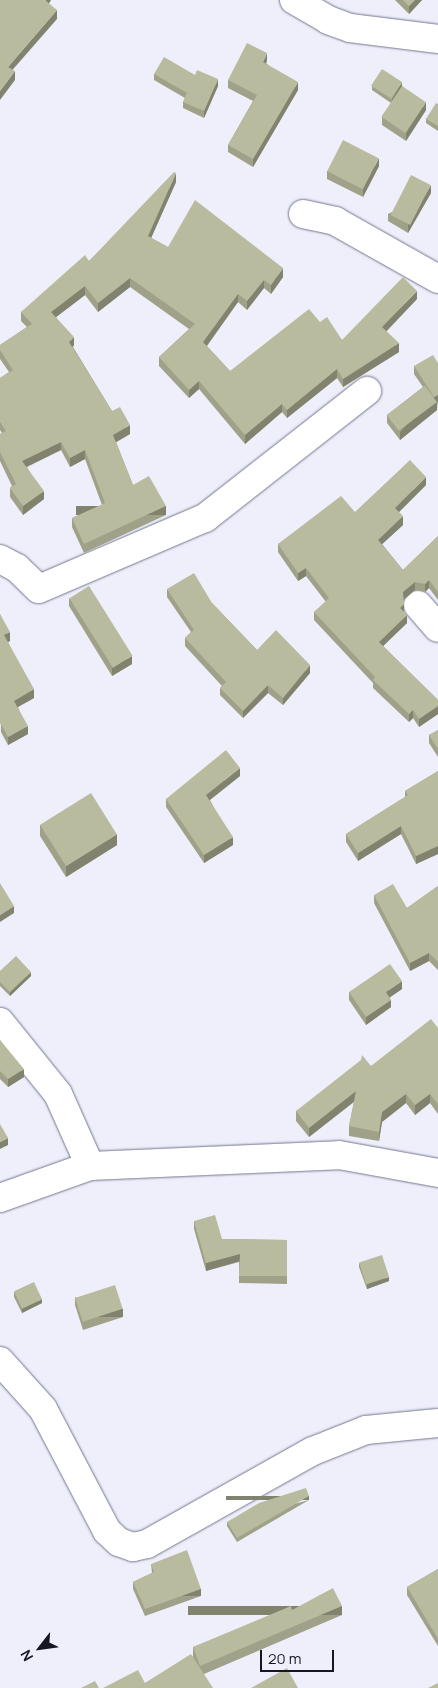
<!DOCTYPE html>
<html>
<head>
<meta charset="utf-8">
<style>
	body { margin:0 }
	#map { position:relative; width:438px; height:1688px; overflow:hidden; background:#eeeffb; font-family:Manrope,sans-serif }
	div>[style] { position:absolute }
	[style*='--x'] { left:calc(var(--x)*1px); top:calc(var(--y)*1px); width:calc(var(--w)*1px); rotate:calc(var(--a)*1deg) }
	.roads { filter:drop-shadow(0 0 1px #74768e) drop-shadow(0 0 1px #74768e) }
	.minor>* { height:28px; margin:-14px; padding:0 14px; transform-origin:14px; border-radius:14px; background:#fff }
	.wall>* { inset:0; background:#9fa189 }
	.shaded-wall>* { inset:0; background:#82836f; transform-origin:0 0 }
	.building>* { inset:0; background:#b9bb9f; transform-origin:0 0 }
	span { translate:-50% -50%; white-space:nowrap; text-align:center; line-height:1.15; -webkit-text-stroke:4px #eeeffb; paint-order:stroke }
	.north { position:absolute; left:15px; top:1623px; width:50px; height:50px; -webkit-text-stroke:4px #eeeffb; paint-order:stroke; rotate:240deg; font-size:14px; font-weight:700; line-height:20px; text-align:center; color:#161620 }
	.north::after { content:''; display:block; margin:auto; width:18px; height:22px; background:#161620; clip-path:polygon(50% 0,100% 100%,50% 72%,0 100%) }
	.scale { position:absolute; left:260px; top:1650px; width:74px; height:22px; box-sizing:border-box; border:2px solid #161620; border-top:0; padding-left:6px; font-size:15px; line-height:18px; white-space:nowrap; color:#161620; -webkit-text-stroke:4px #eeeffb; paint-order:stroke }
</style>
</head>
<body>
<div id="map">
	<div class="roads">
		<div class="minor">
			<i style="--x:294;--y:0;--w:39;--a:30"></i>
			<i style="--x:328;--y:20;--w:23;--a:20"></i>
			<i style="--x:350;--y:28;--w:89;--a:7.1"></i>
			<i style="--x:303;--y:214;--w:33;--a:12"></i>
			<i style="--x:335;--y:221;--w:118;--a:29.4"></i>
			<i style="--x:0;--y:559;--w:19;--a:28"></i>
			<i style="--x:17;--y:568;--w:30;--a:44"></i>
			<i style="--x:39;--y:589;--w:181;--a:-23.2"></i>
			<i style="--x:205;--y:518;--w:206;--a:-38.1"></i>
			<i style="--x:418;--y:605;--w:30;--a:49"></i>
			<i style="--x:0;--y:1022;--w:92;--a:51.1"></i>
			<i style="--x:58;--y:1094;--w:79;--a:66"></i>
			<i style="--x:0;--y:1198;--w:96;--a:-19.6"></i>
			<i style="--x:90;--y:1166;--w:249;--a:-2.5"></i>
			<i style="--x:339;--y:1155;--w:101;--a:10.3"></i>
			<i style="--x:0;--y:1361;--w:64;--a:48.1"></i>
			<i style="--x:43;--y:1409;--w:138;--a:62.3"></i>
			<i style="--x:107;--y:1531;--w:16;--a:43"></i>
			<i style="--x:119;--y:1542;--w:15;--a:20"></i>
			<i style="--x:133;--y:1547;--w:14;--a:-12"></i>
			<i style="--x:147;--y:1544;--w:190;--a:-29.3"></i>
			<i style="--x:313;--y:1451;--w:57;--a:-21.6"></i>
			<i style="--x:366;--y:1430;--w:72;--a:-5.6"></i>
		</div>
	</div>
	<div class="wall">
		<i style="clip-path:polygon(395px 0,422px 0,409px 14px)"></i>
		<i style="clip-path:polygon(267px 61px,266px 63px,298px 90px,253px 167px,228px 152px,228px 145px,253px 101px,228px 88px,228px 80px)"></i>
		<i style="clip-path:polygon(154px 74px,195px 75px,218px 86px,204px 118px,183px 108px,183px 102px,185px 98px,154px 80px)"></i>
		<i style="clip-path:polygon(372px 86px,402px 86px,426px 110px,406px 141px,382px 125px,382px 117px,391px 103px,372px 90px)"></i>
		<i style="clip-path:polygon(438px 104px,438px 131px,426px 123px,426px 119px)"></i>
		<i style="clip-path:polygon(379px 166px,363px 197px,327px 179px,327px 171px)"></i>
		<i style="clip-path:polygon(176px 182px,151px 238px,168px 247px,283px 277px,271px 294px,264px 288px,247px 310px,238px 302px,207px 346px,230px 371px,320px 322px,342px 340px,417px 299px,386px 331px,399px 352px,343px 387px,337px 378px,287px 418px,282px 412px,245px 444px,199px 389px,189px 398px,159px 366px,159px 357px,189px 329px,130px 287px,98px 312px,85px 295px,56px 317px,74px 345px,73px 347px,112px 411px,130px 434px,116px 442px,133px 485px,166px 515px,84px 553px,72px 527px,72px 518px,102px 505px,85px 459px,70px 467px,61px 450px,27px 467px,44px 499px,23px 515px,10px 497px,10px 488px,12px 486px,0 461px,0 434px,2px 433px,0 430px,0 378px,9px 372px,0 359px,0 345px,27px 327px,21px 321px,21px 312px,89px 261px)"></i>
		<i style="clip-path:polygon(431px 193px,408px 233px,388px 221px,388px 214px)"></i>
		<i style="clip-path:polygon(438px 363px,438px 403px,437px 403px,437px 410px,400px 440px,387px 423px,387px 415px,423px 387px,414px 374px,414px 366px)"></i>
		<i style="clip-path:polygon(426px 485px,399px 512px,403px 525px,382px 544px,403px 570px,438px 536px,438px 600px,429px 588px,425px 592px,415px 590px,404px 600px,404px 612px,407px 623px,383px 646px,438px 700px,438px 714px,419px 727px,413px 718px,409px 722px,373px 688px,373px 683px,314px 620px,314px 612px,326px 602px,306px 576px,298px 581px,278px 552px,278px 544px,355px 512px)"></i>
		<i style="clip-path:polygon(167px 589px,212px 603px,257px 650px,310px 673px,283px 705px,268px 693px,243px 718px,220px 695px,220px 688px,222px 686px,185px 646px,185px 638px,191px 632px,167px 597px)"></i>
		<i style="clip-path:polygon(69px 598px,132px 664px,112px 676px,69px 606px)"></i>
		<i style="clip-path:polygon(0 614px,10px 641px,8px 642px,34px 698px,18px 707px,28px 734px,8px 745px,1px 732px)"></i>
		<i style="clip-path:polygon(438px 730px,438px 757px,429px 743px,429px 735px)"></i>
		<i style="clip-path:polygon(438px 771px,438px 854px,416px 864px,401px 834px,358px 861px,346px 842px,346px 834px,405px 797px,405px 791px)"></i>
		<i style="clip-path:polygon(240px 776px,210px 800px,233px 845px,204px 863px,166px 807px,166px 799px)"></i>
		<i style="clip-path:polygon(40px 825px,117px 845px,66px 877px,40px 836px)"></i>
		<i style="clip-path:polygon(438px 886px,438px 970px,429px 961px,410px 971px,374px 903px,374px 895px,407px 908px)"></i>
		<i style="clip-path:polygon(0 971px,31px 976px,10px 996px,0 986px)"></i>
		<i style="clip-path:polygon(402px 989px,390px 997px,391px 1007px,366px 1025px,349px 1000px,349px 992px)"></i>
		<i style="clip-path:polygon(438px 1028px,438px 1114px,430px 1103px,415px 1115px,406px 1103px,382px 1122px,379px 1141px,349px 1136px,349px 1126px,354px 1102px,309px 1137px,296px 1121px,296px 1111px,371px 1066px)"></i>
		<i style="clip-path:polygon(0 1040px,24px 1077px,8px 1087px,0 1079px)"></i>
		<i style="clip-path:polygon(194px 1221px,222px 1239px,287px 1240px,287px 1284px,239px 1283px,239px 1262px,206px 1271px,194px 1229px)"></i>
		<i style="clip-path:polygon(359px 1263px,389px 1281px,367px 1289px,359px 1267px)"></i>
		<i style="clip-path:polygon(14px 1292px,42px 1303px,22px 1313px,14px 1297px)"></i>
		<i style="clip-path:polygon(75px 1297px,123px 1317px,83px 1330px,75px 1305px)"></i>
		<i style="clip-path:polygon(309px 1500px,237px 1542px,227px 1526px,227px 1522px)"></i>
		<i style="clip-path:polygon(151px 1564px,201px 1596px,145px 1616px,133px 1589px,133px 1582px,152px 1573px)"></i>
		<i style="clip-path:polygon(438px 1569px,438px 1646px,407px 1595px,407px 1587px)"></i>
		<i style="clip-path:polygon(292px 1610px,342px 1615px,204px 1674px,145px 1683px,193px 1657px,193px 1647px)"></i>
	</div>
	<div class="shaded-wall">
		<i style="clip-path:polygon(46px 0,51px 0,46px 9px)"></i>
		<i style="clip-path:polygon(415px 0,422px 0,409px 14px,409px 6px)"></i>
		<i style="clip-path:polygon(57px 10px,57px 19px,8px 75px,8px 67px)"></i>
		<i style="clip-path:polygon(267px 53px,267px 61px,263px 69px,263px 62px)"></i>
		<i style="clip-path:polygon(15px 71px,15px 80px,0 100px,0 91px)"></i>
		<i style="clip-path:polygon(218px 79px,218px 86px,204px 118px,204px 111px)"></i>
		<i style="clip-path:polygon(298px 82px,298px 90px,253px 167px,253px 159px)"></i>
		<i style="clip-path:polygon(402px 82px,402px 86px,392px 103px,392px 99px)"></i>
		<i style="clip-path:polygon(426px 102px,426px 110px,406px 141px,406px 133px)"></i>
		<i style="clip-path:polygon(379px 158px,379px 166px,363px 197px,363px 189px)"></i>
		<i style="clip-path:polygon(176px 173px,176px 182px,148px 245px,148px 236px)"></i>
		<i style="clip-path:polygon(431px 185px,431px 193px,408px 233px,408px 225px)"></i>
		<i style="clip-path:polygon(283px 268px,283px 277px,271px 294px,271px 285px)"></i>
		<i style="clip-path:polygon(130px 278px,130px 287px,98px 312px,98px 303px)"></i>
		<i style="clip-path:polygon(264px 280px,264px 288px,247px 310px,247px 301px)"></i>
		<i style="clip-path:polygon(85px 286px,85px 295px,51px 321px,51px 312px)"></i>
		<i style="clip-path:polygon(417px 291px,417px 299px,382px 336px,382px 327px)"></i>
		<i style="clip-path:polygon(238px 294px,238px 302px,203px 351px,203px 342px)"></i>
		<i style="clip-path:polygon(74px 337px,74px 345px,69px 350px,69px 342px)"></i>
		<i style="clip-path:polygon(399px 343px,399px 352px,343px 387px,343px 379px)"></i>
		<i style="clip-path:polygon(337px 369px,337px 378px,287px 418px,287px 410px)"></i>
		<i style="clip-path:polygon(199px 381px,199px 389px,189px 398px,189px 390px)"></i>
		<i style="clip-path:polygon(438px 395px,437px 410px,400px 440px,400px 432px,434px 397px)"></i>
		<i style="clip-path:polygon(282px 404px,282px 412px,245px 444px,245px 435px)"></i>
		<i style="clip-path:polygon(130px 425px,130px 434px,113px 444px,113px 435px)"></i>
		<i style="clip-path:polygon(61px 442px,61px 450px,22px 469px,22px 461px)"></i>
		<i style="clip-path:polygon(85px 450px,85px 459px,70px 467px,70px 458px)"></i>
		<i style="clip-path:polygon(426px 477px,426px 485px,395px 516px,395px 508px)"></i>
		<i style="clip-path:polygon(44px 491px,44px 499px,23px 515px,23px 506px)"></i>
		<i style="left:166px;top:506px;width:9px;height:90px;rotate:90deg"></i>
		<i style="clip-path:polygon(403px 516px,403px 525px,378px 548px,378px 540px)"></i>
		<i style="clip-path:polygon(306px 568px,306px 576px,298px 581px,298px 573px)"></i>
		<i style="clip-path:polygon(429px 580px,429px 588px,425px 592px,425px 584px)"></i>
		<i style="clip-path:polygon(415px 582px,415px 590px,403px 600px,403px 592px)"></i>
		<i style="clip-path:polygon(404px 604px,404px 612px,400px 608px)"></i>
		<i style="clip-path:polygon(407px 615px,407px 623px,379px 650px,379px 642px)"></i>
		<i style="clip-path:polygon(10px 632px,10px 641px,4px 644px,4px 635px)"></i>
		<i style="clip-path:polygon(132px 656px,132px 664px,112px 676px,112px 668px)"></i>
		<i style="clip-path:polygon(310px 665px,310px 673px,283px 705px,283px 698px)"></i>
		<i style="clip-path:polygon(268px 685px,268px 693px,243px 718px,243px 711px)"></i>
		<i style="clip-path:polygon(34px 689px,34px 698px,14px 709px,14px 701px)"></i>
		<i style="clip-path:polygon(438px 706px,438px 714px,419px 727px,419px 719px)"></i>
		<i style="clip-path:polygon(413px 710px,413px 718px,409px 722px,409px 714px)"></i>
		<i style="clip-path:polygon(28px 726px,28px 734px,8px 745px,8px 737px)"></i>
		<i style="clip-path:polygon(240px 768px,240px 776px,206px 803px,206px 795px)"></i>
		<i style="clip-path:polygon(401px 826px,401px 834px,358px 861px,358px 853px)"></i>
		<i style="clip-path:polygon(117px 834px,117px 845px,66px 877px,66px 866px)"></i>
		<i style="clip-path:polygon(233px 837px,233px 845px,204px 863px,204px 855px)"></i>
		<i style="clip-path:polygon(438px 846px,438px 854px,416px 864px,416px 856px)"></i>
		<i style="clip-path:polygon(14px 906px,14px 913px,0 922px,0 915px)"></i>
		<i style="clip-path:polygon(429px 953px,429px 961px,410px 971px,410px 963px)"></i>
		<i style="clip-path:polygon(31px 972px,31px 976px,10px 996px,10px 992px)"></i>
		<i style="clip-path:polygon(402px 981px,402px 989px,386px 1000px,386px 992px)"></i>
		<i style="clip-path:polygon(391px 1000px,391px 1007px,366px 1025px,366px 1017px)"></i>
		<i style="clip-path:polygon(24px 1069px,24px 1077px,8px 1087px,8px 1079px)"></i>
		<i style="clip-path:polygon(356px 1091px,356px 1100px,309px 1137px,309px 1128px)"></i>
		<i style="clip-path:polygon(406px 1094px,406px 1103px,382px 1122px,379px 1141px,379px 1132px,382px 1112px)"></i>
		<i style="clip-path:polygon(430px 1094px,430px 1103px,415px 1115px,415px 1105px)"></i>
		<i style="clip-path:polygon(8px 1138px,8px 1145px,0 1149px,0 1142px)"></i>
		<i style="clip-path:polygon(240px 1254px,240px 1261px,206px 1271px,206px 1263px)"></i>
		<i style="clip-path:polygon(389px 1277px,389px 1281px,367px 1289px,367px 1284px)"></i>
		<i style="clip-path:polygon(42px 1299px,42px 1303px,22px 1313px,22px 1309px)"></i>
		<i style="left:123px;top:1309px;width:8px;height:42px;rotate:90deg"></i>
		<i style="left:309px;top:1496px;width:4px;height:83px;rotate:90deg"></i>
		<i style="left:201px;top:1589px;width:7px;height:59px;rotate:90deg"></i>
		<i style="left:342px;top:1606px;width:9px;height:154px;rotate:90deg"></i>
	</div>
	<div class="building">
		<i style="clip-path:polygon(0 0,46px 0,46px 1px,57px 10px,8px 67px,15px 71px,0 91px)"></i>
		<i style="clip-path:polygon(403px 0,415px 0,409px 6px)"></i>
		<i style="clip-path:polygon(247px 43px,267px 53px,263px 62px,298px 82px,253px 159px,228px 145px,257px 95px,228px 80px)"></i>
		<i style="clip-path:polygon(164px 57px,195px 75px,197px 70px,218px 79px,204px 111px,183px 102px,187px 93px,154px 74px)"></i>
		<i style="left:382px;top:69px;width:24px;height:20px;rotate:33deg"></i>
		<i style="left:402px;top:86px;width:29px;height:37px;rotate:34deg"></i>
		<i style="clip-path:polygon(436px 103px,438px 104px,438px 126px,426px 119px)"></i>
		<i style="left:343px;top:140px;width:40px;height:35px;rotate:27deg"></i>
		<i style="clip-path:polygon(174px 172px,176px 173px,148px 236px,168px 247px,195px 200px,283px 268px,271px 285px,264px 280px,247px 301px,238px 294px,203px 342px,230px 371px,309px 309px,320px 322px,327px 317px,342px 340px,403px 277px,417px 291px,382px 327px,399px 343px,343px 379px,337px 369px,287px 410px,282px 404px,245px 435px,199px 381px,189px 390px,159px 357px,195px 324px,130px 278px,98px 303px,85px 286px,51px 312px,74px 337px,69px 342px,112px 411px,120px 407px,130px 425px,113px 435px,133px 485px,149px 476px,166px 506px,84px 544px,72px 518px,105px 503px,85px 450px,70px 458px,61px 442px,22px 461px,44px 491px,23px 506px,10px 488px,16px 484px,0 452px,0 434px,6px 431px,0 422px,0 378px,13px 370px,0 350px,0 345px,32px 324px,21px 312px,85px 255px,89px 261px)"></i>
		<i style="left:411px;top:175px;width:22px;height:45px;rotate:27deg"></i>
		<i style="clip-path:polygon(433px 355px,438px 363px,438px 395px,434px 397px,414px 366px)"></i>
		<i style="left:425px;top:386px;width:20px;height:48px;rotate:53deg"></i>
		<i style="clip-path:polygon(410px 460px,426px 477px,395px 508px,403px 516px,378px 540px,403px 570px,438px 536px,438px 592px,429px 580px,425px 584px,415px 582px,403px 592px,404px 604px,400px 608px,407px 615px,379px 642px,438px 700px,438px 706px,419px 719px,413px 710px,409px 714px,373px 680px,375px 677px,314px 612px,329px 598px,306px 568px,298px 573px,278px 544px,341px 496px,355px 512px)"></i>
		<i style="clip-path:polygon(194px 573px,212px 603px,257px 650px,276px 630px,310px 665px,283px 698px,268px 685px,243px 711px,220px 688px,226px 682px,185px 638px,194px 630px,167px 589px)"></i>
		<i style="left:89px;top:586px;width:82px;height:23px;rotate:58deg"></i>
		<i style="clip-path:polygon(0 614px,10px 632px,4px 635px,34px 689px,14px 701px,28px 726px,8px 737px,1px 724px,0 724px)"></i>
		<i style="clip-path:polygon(438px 730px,438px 749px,429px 735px)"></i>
		<i style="clip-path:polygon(226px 750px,240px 768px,206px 795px,233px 837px,204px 855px,166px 799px)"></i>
		<i style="clip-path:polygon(438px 771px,438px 846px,416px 856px,401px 826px,358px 853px,346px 834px,408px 795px,405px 791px)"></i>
		<i style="left:91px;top:793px;width:49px;height:60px;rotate:58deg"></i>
		<i style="clip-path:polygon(0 883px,14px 906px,0 915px)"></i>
		<i style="clip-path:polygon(393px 884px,407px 908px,438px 886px,438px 962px,429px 953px,410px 963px,374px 895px)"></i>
		<i style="clip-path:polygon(16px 956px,31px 972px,10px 992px,0 982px,0 971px)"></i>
		<i style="clip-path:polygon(390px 964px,402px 981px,386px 992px,391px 1000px,366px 1017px,349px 992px)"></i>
		<i style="clip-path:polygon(431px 1019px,438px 1028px,438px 1104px,430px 1094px,415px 1105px,406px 1094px,382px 1112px,379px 1132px,349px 1126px,356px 1091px,309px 1128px,296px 1111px,361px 1060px,362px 1055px,371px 1066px)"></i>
		<i style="clip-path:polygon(0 1040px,24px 1069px,8px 1079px,0 1071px)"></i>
		<i style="clip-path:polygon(0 1124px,8px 1138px,0 1142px)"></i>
		<i style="clip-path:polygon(215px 1215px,222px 1239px,287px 1240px,287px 1276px,239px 1276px,240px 1254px,206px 1263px,194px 1221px)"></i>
		<i style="left:382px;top:1255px;width:23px;height:24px;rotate:72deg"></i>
		<i style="left:34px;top:1282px;width:19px;height:22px;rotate:65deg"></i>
		<i style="left:115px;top:1285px;width:25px;height:42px;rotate:72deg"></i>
		<i style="clip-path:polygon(306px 1488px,309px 1496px,237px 1538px,227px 1522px,259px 1503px)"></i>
		<i style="clip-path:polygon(187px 1550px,201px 1589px,145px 1609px,133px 1582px,154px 1572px,151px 1564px)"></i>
		<i style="clip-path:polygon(438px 1569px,438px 1639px,407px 1587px)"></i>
		<i style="clip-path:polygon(333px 1588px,342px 1606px,200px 1666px,193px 1647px,291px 1606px,292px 1610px)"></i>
		<i style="clip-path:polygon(191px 1654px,213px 1688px,103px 1688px,138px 1670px,145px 1683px)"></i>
		<i style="clip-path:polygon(287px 1668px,298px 1688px,251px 1688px)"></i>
		<i style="clip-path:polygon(95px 1681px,99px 1688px,81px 1688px)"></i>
		<i style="clip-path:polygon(438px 1683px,438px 1688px,428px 1688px)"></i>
	</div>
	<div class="north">N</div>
	<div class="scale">20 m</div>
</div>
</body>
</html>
